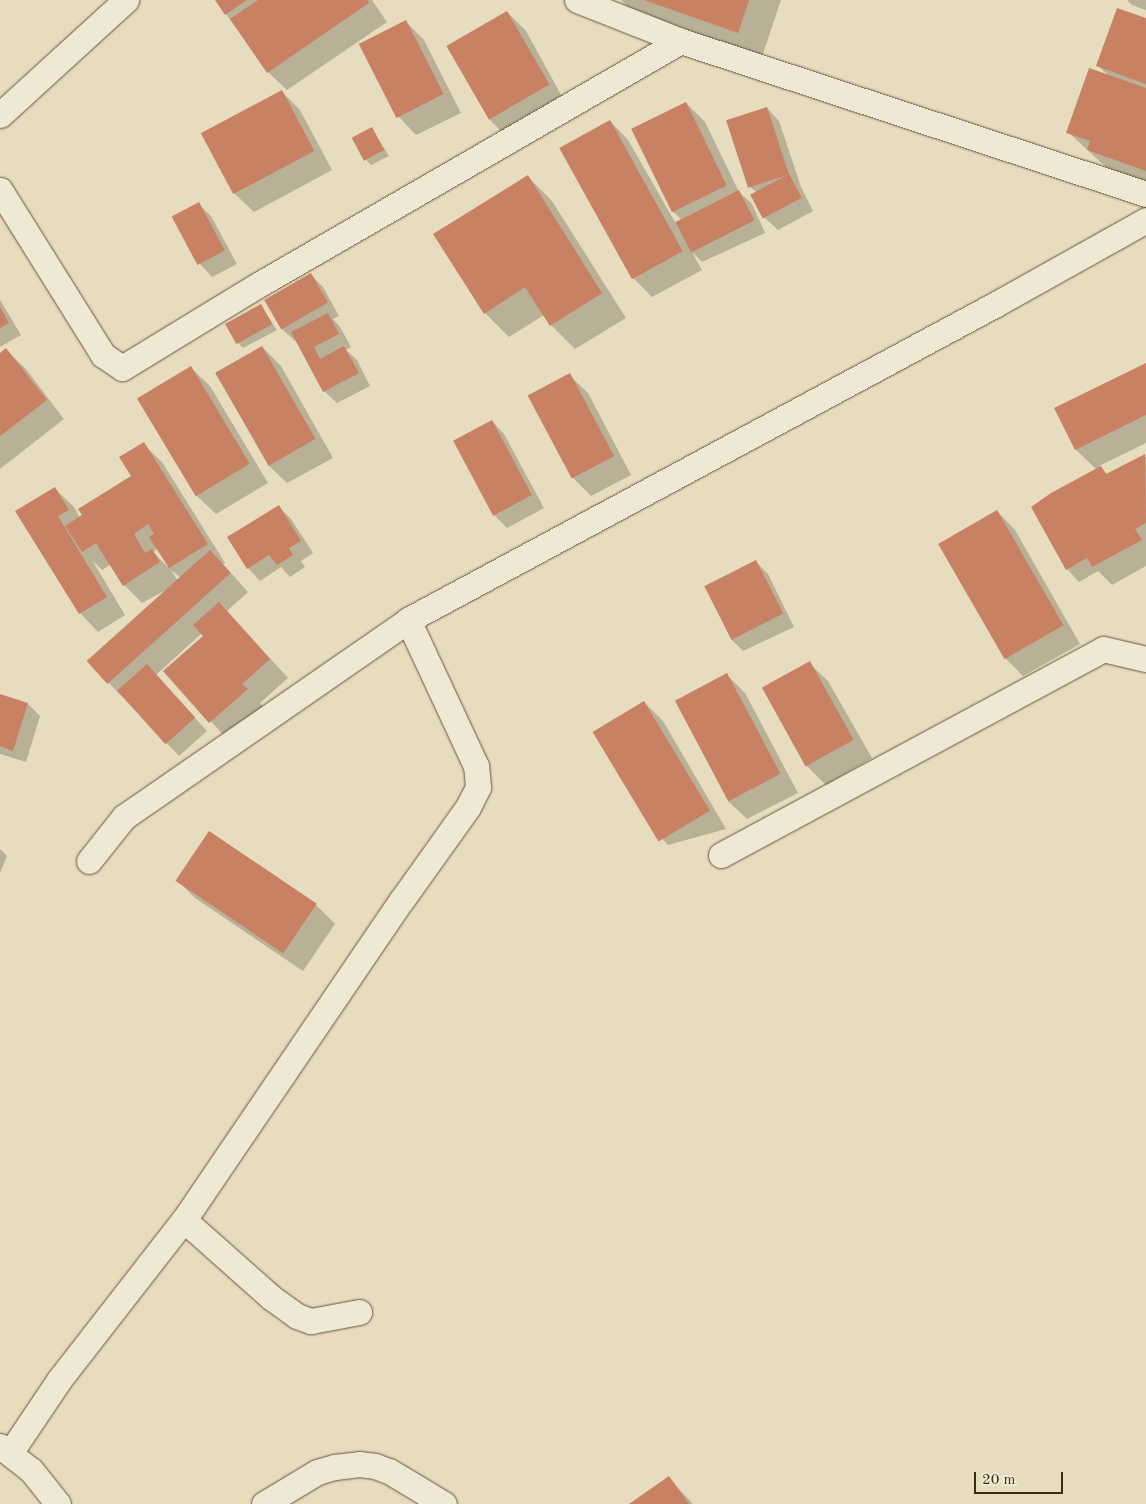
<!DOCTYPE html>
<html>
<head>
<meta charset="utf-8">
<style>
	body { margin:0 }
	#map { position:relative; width:1146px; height:1504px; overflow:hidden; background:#e7dcbd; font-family:"Old Standard TT",serif }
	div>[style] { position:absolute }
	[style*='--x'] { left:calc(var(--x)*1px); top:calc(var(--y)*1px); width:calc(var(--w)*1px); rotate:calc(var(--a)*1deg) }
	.shadow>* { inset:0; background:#0003 }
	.building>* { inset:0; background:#c98164; transform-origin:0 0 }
	.roads { filter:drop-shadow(0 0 1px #68553c) drop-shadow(0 0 1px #68553c) }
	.street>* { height:25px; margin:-12.5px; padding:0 12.5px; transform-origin:12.5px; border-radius:12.5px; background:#efe8d4 }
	span { translate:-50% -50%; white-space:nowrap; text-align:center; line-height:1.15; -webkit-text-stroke:5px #efe8d4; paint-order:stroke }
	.scale { position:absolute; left:974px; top:1472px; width:89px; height:22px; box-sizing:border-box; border:2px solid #3e2811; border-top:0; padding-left:6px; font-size:15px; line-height:18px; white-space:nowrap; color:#3e2811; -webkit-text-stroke:4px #efe8d4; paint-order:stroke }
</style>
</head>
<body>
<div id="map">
	<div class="shadow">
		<i style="clip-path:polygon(216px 0,372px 0,387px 22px,287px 90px,268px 72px)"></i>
		<i style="clip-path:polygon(621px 0,781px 0,762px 57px,632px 11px)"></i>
		<i style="clip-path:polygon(1127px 0,1146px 0,1146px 10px,1132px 5px)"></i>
		<i style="clip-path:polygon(507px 12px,526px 31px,566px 104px,507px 137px,488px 118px)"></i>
		<i style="clip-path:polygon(1146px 19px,1146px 182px,1107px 168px,1068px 132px,1109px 76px,1098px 66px)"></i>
		<i style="clip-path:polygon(406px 22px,424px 40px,461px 113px,416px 135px,398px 116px)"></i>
		<i style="clip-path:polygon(281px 91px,300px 110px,332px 170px,254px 212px,235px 194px,203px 134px)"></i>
		<i style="clip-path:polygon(686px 103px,705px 122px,739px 192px,752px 204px,765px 233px,702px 262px,692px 252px,702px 270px,652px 297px,634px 279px,610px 121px,628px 140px,675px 222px,681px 219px,672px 211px)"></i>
		<i style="clip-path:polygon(767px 108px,779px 121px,801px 187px,813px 211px,778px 230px,765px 218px,756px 192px,749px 186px)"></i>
		<i style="clip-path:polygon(372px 129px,389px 156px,371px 165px,365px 159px)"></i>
		<i style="clip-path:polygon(527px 176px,552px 201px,626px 318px,575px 349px,551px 325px,544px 315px,509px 337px,485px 313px)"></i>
		<i style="clip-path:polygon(198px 204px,211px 216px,237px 264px,212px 277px,200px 264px)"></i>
		<i style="clip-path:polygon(311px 275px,323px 287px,339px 316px,333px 319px,340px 327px,351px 347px,346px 350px,357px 360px,370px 386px,337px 403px,324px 391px,297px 340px,295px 341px,282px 329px)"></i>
		<i style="clip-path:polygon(0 300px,21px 335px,0 347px)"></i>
		<i style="clip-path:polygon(261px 306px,277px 330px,243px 348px,237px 342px)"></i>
		<i style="clip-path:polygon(262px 347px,281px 366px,333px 458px,287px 483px,268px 465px,216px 372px)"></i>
		<i style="clip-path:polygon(6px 350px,25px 368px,64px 419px,0 469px,0 355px)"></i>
		<i style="clip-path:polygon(1146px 364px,1146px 443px,1099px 466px,1108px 475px,1144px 456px,1146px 457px,1146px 566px,1112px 585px,1098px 571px,1079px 582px,1067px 569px,1096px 469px,1076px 450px,1056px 409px)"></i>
		<i style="clip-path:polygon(191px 368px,210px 386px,268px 483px,216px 514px,197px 496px)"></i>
		<i style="clip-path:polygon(569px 375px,588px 393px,631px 475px,591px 496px,572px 477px,529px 396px)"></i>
		<i style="clip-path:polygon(492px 421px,504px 434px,544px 508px,507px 528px,494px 515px,454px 441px)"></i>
		<i style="clip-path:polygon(evenodd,143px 444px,162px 462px,225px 563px,223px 564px,248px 592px,227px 611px,288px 678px,260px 703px,265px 709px,229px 741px,165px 671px,205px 636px,202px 633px,156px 675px,207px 731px,179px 756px,88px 661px,170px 588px,142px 603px,124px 585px,111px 564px,102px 570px,92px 560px,125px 615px,98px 632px,80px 613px,17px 512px,55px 489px,74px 507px,80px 518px,133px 476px,143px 444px,158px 548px,168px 565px,167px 566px,153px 552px,158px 548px,143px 444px,171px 570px,181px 578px,178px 581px,171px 570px)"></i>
		<i style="clip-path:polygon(279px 507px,291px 519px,313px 553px,301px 561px,305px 567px,290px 577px,281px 567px,260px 581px,248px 568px)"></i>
		<i style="clip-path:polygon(997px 511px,1015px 530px,1080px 644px,1023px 676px,1005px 658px)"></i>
		<i style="clip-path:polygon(756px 562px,768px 574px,794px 627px,743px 651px,731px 639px,705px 586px)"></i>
		<i style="clip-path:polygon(809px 663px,828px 681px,872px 758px,826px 785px,807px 766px)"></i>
		<i style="clip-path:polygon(727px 675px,745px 693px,798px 793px,747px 819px,728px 801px,676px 701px)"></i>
		<i style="clip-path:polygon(0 695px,28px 704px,40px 716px,26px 762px,0 754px)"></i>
		<i style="clip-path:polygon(644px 702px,663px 721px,726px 829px,668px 845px,650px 826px)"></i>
		<i style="clip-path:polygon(209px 832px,316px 905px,335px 924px,303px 971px,195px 898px,177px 880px)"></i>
		<i style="clip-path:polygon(0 849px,7px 856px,0 873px)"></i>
		<i style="clip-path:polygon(669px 1478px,693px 1504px,631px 1504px)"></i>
	</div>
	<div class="building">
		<i style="clip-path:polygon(215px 0,247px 0,225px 15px)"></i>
		<i style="clip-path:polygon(258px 0,368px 0,369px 3px,267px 73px,230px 19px)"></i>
		<i style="clip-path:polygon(644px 0,749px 0,738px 33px)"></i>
		<i style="clip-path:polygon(1117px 8px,1146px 18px,1146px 84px,1096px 66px)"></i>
		<i style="left:507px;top:11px;width:85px;height:70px;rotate:60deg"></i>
		<i style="left:406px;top:20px;width:83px;height:53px;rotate:63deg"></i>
		<i style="clip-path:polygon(1089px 68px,1146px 88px,1146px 171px,1087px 150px,1090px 141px,1066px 133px)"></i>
		<i style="left:282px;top:90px;width:69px;height:92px;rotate:62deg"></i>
		<i style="left:686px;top:102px;width:93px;height:61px;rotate:64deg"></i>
		<i style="left:767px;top:107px;width:71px;height:43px;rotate:72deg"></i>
		<i style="left:610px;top:120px;width:150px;height:58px;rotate:61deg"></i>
		<i style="left:372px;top:127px;width:26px;height:23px;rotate:62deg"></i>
		<i style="left:789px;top:174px;width:27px;height:44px;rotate:62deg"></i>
		<i style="clip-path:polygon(528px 175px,602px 293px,550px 326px,525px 287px,484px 314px,433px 234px)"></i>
		<i style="left:739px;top:190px;width:34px;height:71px;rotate:63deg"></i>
		<i style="left:199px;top:202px;width:55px;height:31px;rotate:62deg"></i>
		<i style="left:311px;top:273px;width:34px;height:54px;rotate:60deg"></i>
		<i style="left:261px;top:304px;width:23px;height:41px;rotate:61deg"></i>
		<i style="clip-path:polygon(0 307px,9px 323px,0 328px)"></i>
		<i style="clip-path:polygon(328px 313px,339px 334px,314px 347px,320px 359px,344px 346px,359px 373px,323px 392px,291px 332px)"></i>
		<i style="left:262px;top:346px;width:107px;height:54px;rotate:60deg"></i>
		<i style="clip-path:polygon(6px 348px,47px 400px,0 436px,0 353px)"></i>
		<i style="clip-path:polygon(1146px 363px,1146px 415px,1075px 450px,1054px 408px)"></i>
		<i style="left:191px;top:366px;width:114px;height:63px;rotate:59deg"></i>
		<i style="left:570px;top:373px;width:94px;height:48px;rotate:62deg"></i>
		<i style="left:492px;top:420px;width:85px;height:44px;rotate:62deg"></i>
		<i style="clip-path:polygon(144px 442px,208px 544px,169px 568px,149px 537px,154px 534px,148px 524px,134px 534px,145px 553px,152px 549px,160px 562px,123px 586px,96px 543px,82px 552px,65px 526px,82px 515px,78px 509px,131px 476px,119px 457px)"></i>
		<i style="clip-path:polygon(1145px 454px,1146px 523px,1135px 529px,1142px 540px,1092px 567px,1087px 558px,1066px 570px,1031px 507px,1051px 493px,1101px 466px,1106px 474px)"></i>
		<i style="clip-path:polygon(55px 487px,69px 510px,58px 516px,107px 597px,79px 614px,15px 511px)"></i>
		<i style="clip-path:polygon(279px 505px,301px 541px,289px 548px,293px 555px,277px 565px,269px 555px,247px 569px,227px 537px)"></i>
		<i style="left:997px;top:510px;width:133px;height:68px;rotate:60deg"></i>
		<i style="left:210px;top:550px;width:31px;height:166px;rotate:48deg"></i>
		<i style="left:756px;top:560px;width:60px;height:58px;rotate:63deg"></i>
		<i style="clip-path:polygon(219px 602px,270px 659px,242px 684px,248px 689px,209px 723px,163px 671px,203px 636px,193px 625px)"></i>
		<i style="left:810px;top:661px;width:90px;height:55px;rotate:61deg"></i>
		<i style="left:147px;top:664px;width:72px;height:40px;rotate:48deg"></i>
		<i style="left:727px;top:673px;width:114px;height:59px;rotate:62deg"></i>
		<i style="clip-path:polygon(0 694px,28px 703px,13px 751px,0 746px)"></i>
		<i style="left:644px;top:701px;width:128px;height:60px;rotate:59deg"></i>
		<i style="left:209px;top:831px;width:130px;height:60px;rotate:34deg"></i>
		<i style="clip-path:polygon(669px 1476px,689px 1504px,629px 1504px)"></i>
	</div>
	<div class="roads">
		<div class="street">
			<i style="--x:577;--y:0;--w:112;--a:21.5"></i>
			<i style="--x:681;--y:41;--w:490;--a:18.2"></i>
			<i style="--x:0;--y:115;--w:171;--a:-42.4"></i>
			<i style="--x:0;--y:190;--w:195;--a:58"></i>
			<i style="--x:103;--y:355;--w:23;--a:34"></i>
			<i style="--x:122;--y:368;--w:159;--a:-31.4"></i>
			<i style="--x:258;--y:285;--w:488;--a:-30"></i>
			<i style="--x:721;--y:855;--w:434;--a:-28.3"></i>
			<i style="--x:1103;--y:649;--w:44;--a:13.1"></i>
			<i style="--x:89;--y:861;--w:56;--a:-51.5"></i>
			<i style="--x:124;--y:817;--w:346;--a:-34.7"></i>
			<i style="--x:408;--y:620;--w:668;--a:-28.25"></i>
			<i style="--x:996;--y:304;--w:172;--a:-29.2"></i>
			<i style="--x:184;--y:1220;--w:118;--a:41.6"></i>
			<i style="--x:272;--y:1298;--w:31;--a:36"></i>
			<i style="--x:297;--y:1316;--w:15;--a:20"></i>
			<i style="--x:311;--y:1321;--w:49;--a:-10.6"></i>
			<i style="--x:0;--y:1446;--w:39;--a:38"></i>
			<i style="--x:31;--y:1470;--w:43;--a:51.5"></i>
			<i style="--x:10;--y:1453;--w:88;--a:-56.1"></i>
			<i style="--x:59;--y:1380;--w:210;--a:-52.1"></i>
			<i style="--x:188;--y:1214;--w:379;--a:-55.8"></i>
			<i style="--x:401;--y:901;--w:115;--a:-54.5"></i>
			<i style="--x:468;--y:807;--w:22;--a:-63"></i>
			<i style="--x:478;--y:787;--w:21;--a:-95"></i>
			<i style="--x:476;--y:766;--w:161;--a:-115"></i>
			<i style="--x:264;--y:1504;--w:62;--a:-31.1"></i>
			<i style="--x:317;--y:1472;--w:19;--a:-16"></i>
			<i style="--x:335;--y:1467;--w:24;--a:-7"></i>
			<i style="--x:359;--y:1464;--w:16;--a:7"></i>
			<i style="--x:375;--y:1466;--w:15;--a:20"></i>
			<i style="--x:389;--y:1471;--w:64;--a:31"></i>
		</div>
	</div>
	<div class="scale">20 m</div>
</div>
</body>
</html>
